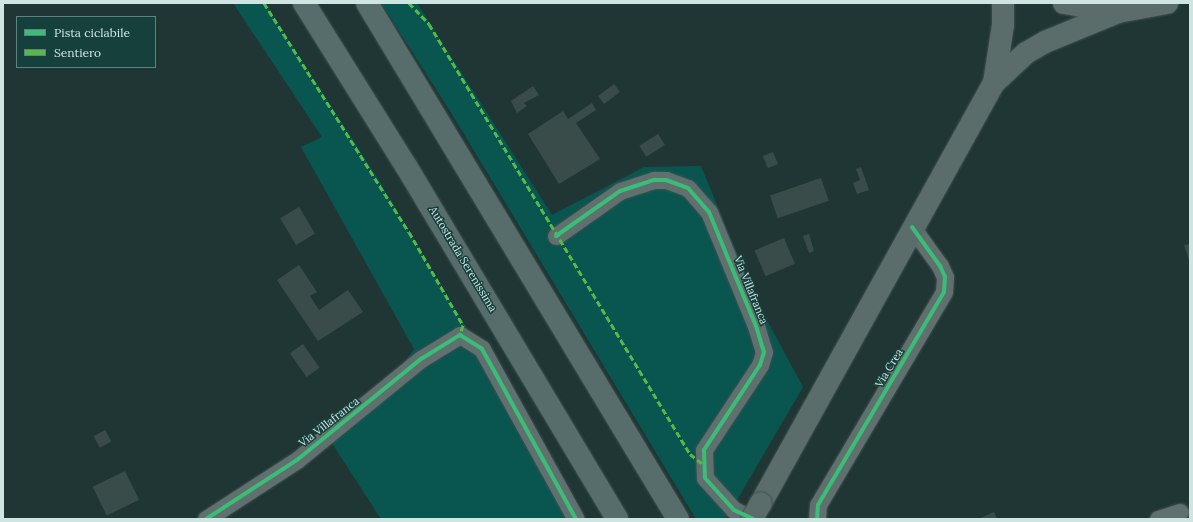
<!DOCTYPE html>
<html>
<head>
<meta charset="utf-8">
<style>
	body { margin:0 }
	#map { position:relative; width:1193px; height:522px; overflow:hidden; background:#203634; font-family:Lora,serif }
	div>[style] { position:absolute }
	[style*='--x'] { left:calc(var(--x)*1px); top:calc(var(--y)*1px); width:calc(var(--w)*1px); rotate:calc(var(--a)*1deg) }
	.green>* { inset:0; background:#095650 }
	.building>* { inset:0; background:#3a4c4a; transform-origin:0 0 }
	.roads { filter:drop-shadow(0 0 1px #3f514f) drop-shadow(0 0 1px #3f514f) }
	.minor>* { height:17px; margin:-8.5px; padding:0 8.5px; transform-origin:8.5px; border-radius:8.5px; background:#60706f }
	.major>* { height:22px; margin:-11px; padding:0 11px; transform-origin:11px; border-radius:11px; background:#5a6d6b }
	.highway>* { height:22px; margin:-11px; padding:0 11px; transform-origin:11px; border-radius:11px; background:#566d6b }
	.bridges { filter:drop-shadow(0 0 1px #3f514f) drop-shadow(0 0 1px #3f514f) }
	.major-bridge>* { height:22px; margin:-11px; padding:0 11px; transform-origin:11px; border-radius:11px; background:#5a6d6b }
	.quiet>* { height:3px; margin-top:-1.5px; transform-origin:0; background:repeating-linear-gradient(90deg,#58b947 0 6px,transparent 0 9px) }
	.cycleway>* { height:4px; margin:-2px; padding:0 2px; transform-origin:2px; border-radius:2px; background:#3abd76 }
	span { translate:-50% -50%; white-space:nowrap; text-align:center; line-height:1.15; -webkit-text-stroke:3px #16403b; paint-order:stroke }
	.street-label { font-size:11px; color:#cfe5e2 }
	.frame { position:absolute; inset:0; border:4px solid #cfe5e2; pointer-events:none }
	.legend { position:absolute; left:16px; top:16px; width:140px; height:52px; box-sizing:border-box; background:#16403b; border:1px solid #60827e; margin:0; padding:5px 7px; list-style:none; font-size:12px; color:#cfe5e2 }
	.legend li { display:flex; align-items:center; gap:8px; height:20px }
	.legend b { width:20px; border:1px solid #60827e }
</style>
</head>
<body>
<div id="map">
	<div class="green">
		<i style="clip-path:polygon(233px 3px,265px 3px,380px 182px,580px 519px,381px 519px,328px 437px,396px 374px,414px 349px,301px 147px,322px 137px)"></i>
		<i style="clip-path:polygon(381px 3px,417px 3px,552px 215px,644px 167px,701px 166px,755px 298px,803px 387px,726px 519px,696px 519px,450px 111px)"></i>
	</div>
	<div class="building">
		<i style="left:614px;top:84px;width:10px;height:20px;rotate:53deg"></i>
		<i style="clip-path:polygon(533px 86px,539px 95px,524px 103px,527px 106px,517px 113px,511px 101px)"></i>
		<i style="clip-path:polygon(592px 103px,596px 110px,576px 123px,600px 159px,559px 184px,528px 134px,563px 111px,568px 119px)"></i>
		<i style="left:658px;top:134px;width:13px;height:22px;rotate:58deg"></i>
		<i style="left:773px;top:152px;width:13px;height:11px;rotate:67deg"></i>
		<i style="clip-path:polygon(861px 167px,869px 190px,857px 194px,853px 183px,860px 180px,856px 169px)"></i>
		<i style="left:821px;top:178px;width:24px;height:54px;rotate:71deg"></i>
		<i style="left:299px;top:207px;width:31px;height:22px;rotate:59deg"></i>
		<i style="clip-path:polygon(809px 234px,814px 251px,809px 253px,803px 236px)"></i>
		<i style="left:784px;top:238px;width:28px;height:32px;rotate:67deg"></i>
		<i style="clip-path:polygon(1190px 244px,1190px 263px,1184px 245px)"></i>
		<i style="clip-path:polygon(299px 265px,317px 292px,310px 296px,319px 310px,348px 290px,363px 312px,318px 341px,277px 280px)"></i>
		<i style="left:303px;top:344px;width:29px;height:16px;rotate:55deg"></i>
		<i style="left:105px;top:430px;width:13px;height:13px;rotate:61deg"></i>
		<i style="left:125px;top:471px;width:32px;height:36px;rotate:64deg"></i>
		<i style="clip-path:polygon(994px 512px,997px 519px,978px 519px)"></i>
	</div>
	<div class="roads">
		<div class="minor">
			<i style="--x:556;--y:236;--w:78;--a:-35.1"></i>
			<i style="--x:620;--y:191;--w:36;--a:-18"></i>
			<i style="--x:654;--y:180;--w:12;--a:0"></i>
			<i style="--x:666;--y:180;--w:23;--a:20"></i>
			<i style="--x:688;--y:188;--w:32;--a:49"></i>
			<i style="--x:709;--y:212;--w:123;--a:67.6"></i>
			<i style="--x:756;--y:326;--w:27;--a:73"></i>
			<i style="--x:764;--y:352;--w:14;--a:107"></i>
			<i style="--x:760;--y:365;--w:102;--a:123.4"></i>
			<i style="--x:704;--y:450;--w:28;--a:88"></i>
			<i style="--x:705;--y:478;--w:43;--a:47.8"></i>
			<i style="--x:734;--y:510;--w:21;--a:25"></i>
			<i style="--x:206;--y:519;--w:108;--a:-33"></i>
			<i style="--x:297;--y:460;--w:160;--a:-39.2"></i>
			<i style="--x:421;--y:359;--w:46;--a:-31.6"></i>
			<i style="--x:460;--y:335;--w:26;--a:32"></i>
			<i style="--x:482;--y:349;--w:194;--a:61.1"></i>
			<i style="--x:817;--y:519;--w:14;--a:-86"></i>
			<i style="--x:818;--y:505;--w:247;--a:-59.4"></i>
			<i style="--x:944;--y:292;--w:15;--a:-86"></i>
			<i style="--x:945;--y:277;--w:12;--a:-114"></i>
			<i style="--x:940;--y:266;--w:48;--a:-125.7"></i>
			<i style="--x:1158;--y:519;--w:23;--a:-18"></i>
		</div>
		<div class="major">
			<i style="--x:1064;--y:3;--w:55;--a:9.5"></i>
			<i style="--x:1118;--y:12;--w:50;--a:-10.4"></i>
			<i style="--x:994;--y:83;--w:59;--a:-81.2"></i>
			<i style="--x:1003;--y:25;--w:22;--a:-90"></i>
			<i style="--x:761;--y:503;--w:480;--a:-61"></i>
			<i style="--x:994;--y:83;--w:44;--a:-43.2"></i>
			<i style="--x:1026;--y:53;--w:22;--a:-30"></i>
			<i style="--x:1045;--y:42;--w:79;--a:-22.3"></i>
		</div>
		<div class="highway">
			<i style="--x:304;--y:3;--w:192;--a:58"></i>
			<i style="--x:406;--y:166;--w:411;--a:59.1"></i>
			<i style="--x:367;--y:3;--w:602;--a:58.92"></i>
		</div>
	</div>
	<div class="bridges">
		<div class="major-bridge">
			<i style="--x:752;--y:519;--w:18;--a:-61"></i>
		</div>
	</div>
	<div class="quiet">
		<i style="--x:264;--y:3;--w:271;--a:57.7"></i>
		<i style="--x:409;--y:232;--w:108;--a:59.9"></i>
		<i style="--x:463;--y:325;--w:10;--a:107"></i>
		<i style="--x:409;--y:3;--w:29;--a:46"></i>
		<i style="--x:429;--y:24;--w:503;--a:58.74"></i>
		<i style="--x:690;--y:454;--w:16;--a:38"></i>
	</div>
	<div class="cycleway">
		<i style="--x:556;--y:236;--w:78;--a:-35.1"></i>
		<i style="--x:620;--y:191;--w:36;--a:-18"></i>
		<i style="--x:654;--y:180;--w:12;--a:0"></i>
		<i style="--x:666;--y:180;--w:23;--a:20"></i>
		<i style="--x:688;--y:188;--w:32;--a:49"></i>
		<i style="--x:709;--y:212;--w:123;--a:67.6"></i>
		<i style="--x:756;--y:326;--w:27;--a:73"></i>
		<i style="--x:764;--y:352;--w:14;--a:107"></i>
		<i style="--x:760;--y:365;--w:102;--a:123.4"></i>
		<i style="--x:704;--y:450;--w:28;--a:88"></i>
		<i style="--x:705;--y:478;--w:43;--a:47.8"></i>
		<i style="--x:734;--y:510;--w:21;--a:25"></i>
		<i style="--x:206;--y:519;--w:108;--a:-33"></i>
		<i style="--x:297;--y:460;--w:160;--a:-39.2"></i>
		<i style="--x:421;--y:359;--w:46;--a:-31.6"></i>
		<i style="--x:460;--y:335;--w:26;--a:32"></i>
		<i style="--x:482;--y:349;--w:194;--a:61.1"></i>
		<i style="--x:817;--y:519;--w:14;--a:-86"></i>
		<i style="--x:818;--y:505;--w:247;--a:-59.4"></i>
		<i style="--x:944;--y:292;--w:15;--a:-86"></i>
		<i style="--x:945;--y:277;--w:12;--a:-114"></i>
		<i style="--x:940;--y:266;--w:48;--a:-125.7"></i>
	</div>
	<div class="street-label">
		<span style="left:463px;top:259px;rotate:59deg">Autostrada Serenissima</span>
		<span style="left:751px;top:290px;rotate:68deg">Via Villafranca</span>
		<span style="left:889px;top:368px;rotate:-59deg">Via Crea</span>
		<span style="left:329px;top:422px;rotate:-38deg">Via Villafranca</span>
	</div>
	<div class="frame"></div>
	<ul class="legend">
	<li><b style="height:5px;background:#3abd76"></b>Pista ciclabile</li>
	<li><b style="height:5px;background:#58b947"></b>Sentiero</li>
	</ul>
</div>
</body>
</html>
